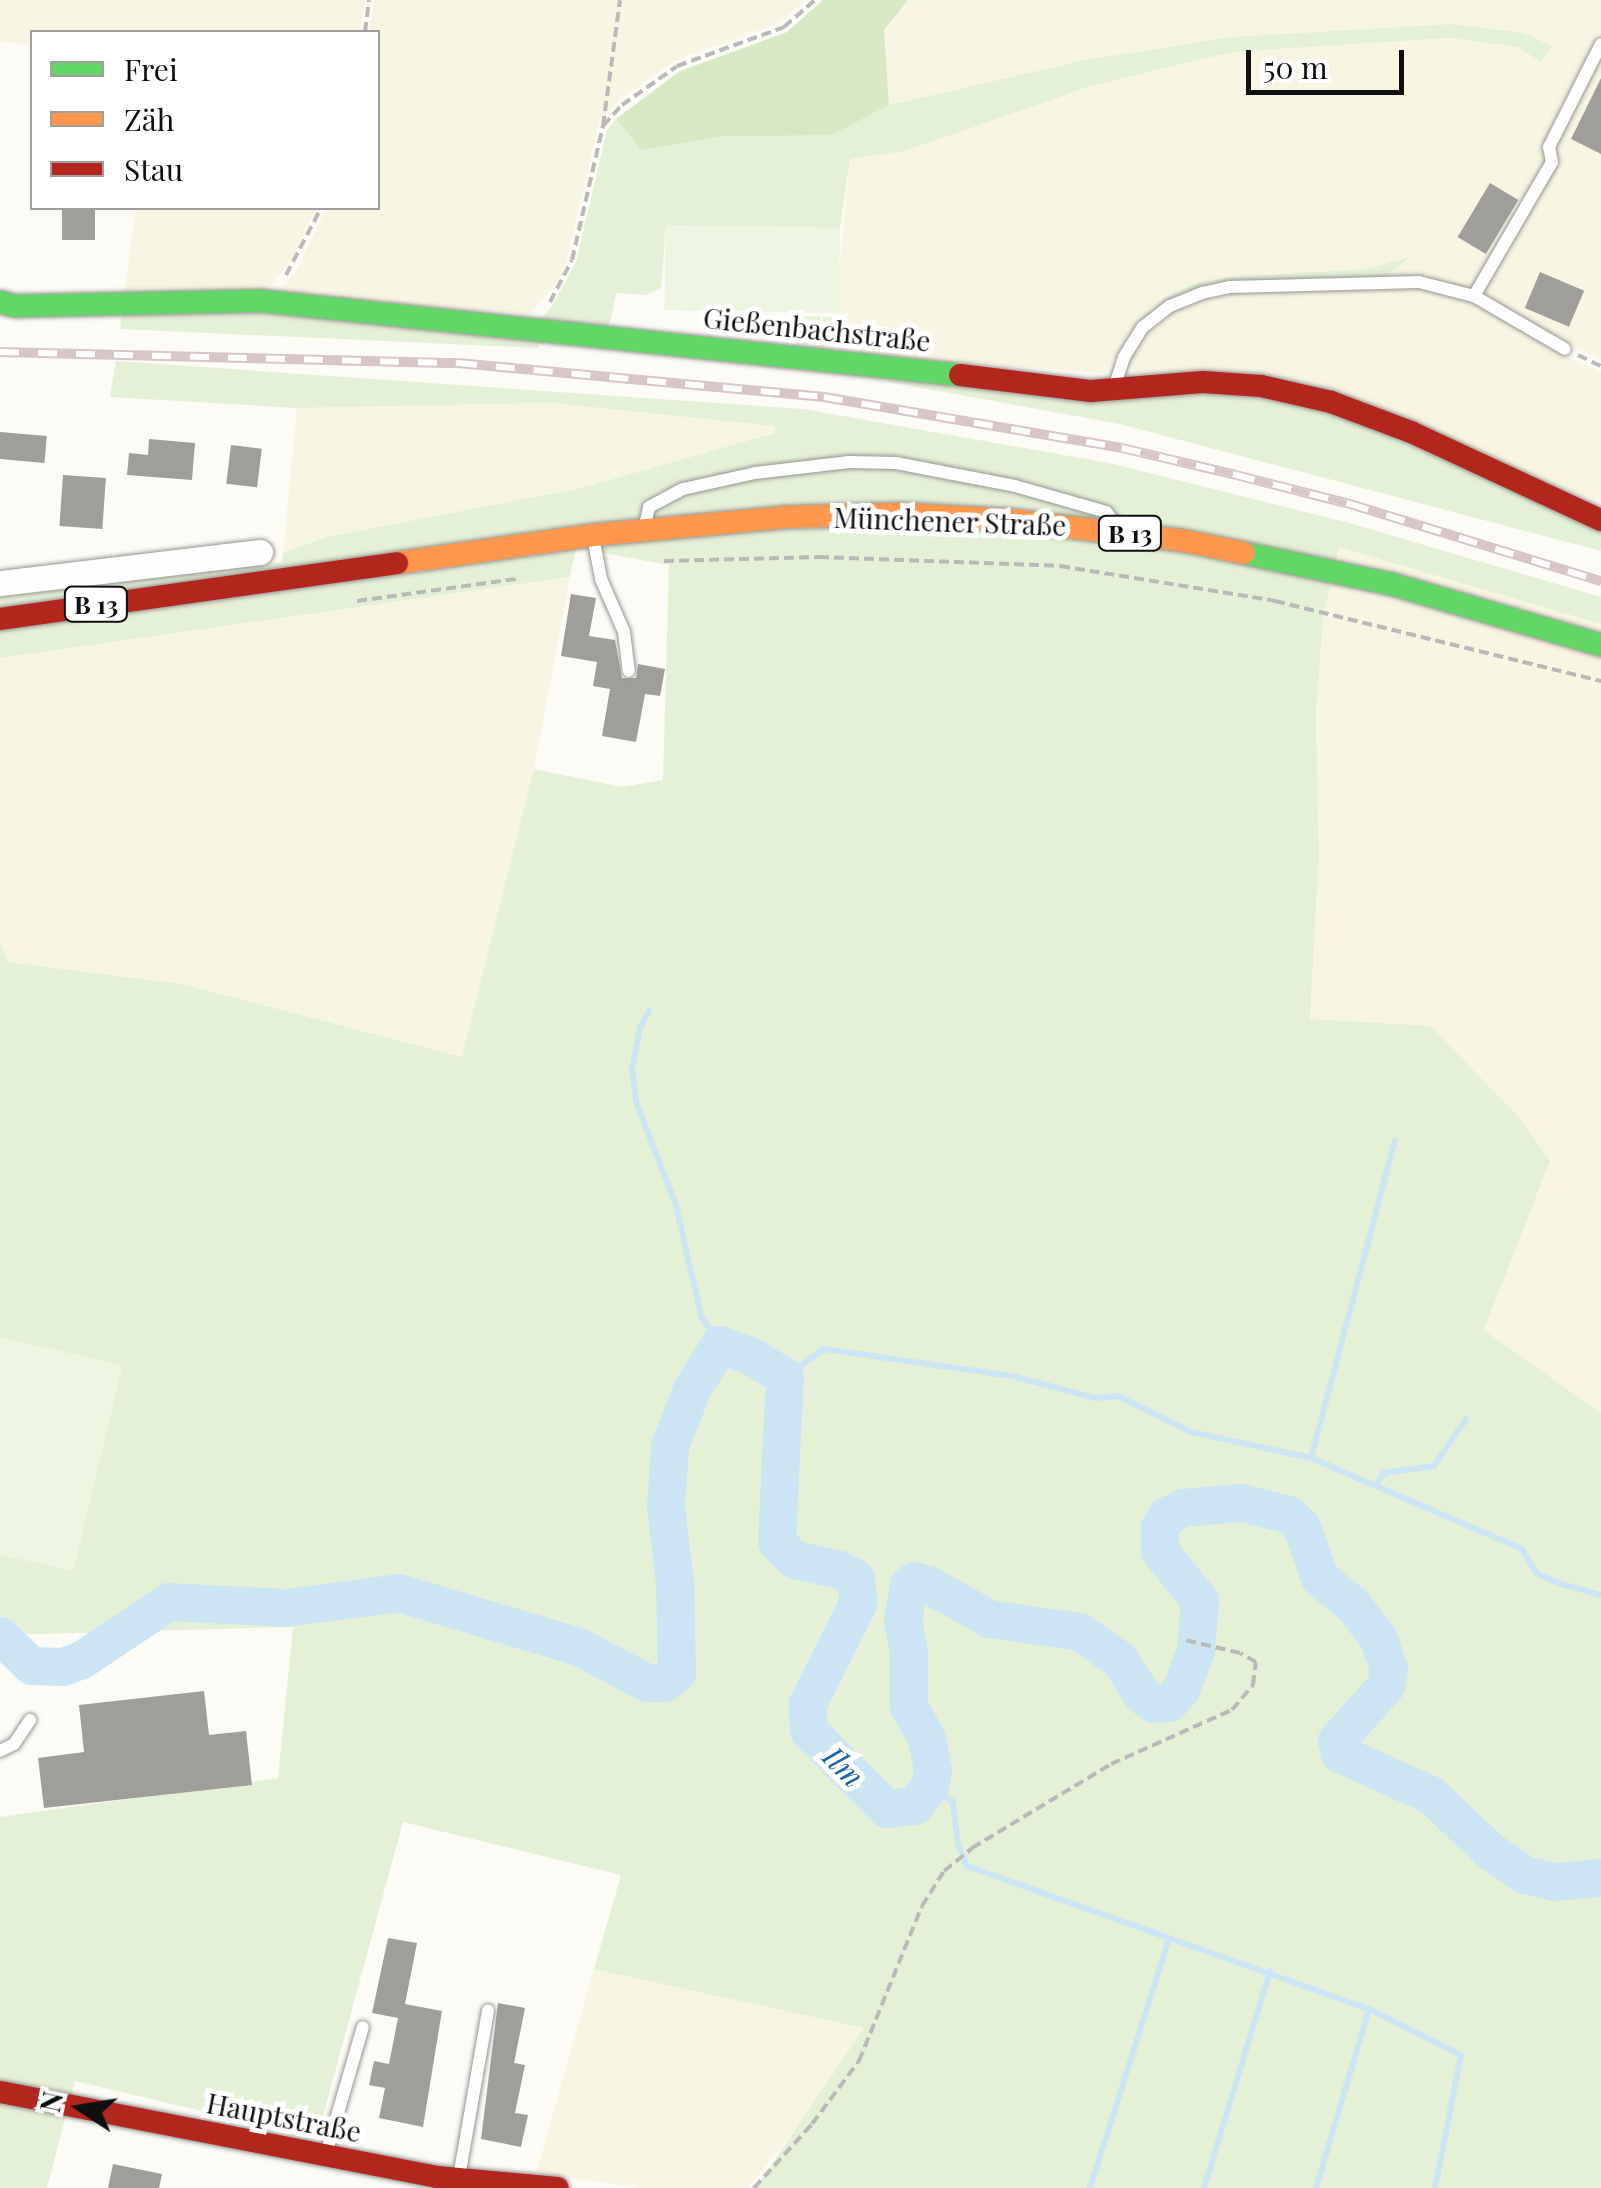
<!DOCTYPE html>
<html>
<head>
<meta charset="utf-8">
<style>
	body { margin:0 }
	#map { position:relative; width:1601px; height:2188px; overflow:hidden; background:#fcfbf5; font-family:"Playfair Display",serif }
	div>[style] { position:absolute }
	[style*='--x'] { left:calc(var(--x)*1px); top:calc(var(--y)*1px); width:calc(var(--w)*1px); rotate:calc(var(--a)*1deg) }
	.farmland>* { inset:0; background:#f8f6e2 }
	.green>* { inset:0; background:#e5f1d6; transform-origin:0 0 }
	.forest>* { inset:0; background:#d6e8c4 }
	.pitch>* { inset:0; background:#eef5e0; transform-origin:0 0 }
	.stream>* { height:6px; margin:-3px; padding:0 3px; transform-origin:3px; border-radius:3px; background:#cce5f4 }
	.river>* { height:38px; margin:-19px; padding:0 19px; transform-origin:19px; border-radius:19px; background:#cce5f4 }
	.building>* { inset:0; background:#a09e9a; transform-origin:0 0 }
	.path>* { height:4px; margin-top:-2px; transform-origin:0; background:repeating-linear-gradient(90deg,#b9b9b8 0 10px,transparent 0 15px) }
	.roads { filter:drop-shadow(0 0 2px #969593) drop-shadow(0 0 2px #969593) }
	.lane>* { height:12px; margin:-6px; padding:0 6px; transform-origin:6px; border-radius:6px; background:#fffefe }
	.street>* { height:25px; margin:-12.5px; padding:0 12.5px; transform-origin:12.5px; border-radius:12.5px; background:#fffefe }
	.fast>* { height:22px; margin:-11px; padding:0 11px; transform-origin:11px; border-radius:11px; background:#63d668 }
	.slow>* { height:22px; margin:-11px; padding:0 11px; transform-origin:11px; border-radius:11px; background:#ff974d }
	.jam>* { height:22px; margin:-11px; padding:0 11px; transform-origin:11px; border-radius:11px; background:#b3261e }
	.rail>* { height:10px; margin-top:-5px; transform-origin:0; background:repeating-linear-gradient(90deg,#fff 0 19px,#d7c6c5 0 38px); box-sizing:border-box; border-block:2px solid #d7c6c5 }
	span { translate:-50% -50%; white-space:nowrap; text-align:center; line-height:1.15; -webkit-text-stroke:10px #fff; paint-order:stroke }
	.shield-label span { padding:2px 8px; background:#fff; border:2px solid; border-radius:8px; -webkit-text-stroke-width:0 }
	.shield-label { font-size:25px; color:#0f0f0f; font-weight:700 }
	.street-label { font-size:28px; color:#0f0f0f }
	.water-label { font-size:30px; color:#1b629e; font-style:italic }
	.legend { position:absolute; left:30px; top:30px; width:350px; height:180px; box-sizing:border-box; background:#fff; border:2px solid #9f9f9f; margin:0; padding:12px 18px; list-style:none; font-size:30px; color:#0f0f0f }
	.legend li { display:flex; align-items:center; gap:20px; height:50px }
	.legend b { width:50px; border:2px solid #9f9f9f }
	.north { position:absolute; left:30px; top:2058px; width:100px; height:100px; -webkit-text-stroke:8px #fff; paint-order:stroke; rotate:282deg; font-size:28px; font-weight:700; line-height:40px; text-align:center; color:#0f0f0f }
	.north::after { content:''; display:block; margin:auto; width:35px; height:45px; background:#0f0f0f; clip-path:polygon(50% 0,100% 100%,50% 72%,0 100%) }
	.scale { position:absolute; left:1246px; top:50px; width:158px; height:45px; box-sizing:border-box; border:5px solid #0f0f0f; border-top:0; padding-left:12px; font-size:30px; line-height:35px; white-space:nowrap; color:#0f0f0f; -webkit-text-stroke:8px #fff; paint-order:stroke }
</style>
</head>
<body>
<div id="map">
	<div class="farmland">
		<i style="clip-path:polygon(0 0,365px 0,360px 32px,32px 32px,32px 46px,0 41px)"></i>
		<i style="clip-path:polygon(374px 0,806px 0,781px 22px,674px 61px,618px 101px,599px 122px,567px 259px,560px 279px,530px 314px,275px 295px,298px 268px,326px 208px,378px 208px,378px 32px,369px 32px)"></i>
		<i style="clip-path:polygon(908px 0,1601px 0,1601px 360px,1569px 344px,1562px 354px,1601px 372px,1601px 501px,1134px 372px,1131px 359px,1139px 343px,1174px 311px,1231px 293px,1386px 277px,1407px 258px,1366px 269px,1230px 277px,1197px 283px,1151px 309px,1104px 373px,831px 353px,850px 159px,905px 151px,1091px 86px,1232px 52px,1449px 38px,1518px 47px,1551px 46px,1524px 33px,1451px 24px,1231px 37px,1085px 60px,889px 105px,884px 29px)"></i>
		<i style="clip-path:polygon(136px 208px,316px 208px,290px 262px,264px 294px,124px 295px)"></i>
		<i style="clip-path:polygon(552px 403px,774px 426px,775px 433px,581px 488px,326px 537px,283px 553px,297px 408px)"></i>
		<i style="clip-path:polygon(1339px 546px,1601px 624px,1601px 1413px,1484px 1330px,1550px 1161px,1310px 1020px,1319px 856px,1316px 716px,1323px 618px)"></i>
		<i style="clip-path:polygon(570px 577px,534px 769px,462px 1057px,182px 984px,7px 962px,0 941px,0 658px)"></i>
		<i style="clip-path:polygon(594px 1969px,865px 2028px,819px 2100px,748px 2188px,642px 2188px,536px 2174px)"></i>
	</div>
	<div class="green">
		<i style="clip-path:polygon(1451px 24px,1524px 33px,1552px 46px,1541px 62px,1518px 47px,1449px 38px,1232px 52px,1091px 86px,905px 151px,850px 159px,840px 228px,666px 225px,661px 288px,647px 295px,616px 293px,608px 332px,534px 325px,551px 308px,576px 262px,607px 130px,616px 119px,642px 149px,725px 136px,831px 134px,889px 105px,1085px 60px,1231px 37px)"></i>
		<i style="clip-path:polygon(1410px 257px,1386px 277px,1300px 279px,1167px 301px,1137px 323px,1165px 298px,1197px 283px,1230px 277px,1366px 269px)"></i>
		<i style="clip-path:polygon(274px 308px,539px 341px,539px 348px,120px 329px,122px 309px)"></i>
		<i style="left:798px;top:316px;width:36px;height:34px;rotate:2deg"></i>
		<i style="clip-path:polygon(116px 361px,803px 409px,1109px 463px,1346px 522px,1601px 597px,1601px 624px,1339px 547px,1323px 618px,1316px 716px,1319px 856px,1310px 1019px,1430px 1026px,1517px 1115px,1550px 1161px,1484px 1330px,1601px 1413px,1601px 2188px,756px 2188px,864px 2028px,594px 1969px,621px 1875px,403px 1822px,317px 2138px,75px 2081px,47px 2188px,0 2188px,0 1817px,278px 1778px,293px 1627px,0 1635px,0 1554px,73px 1571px,122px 1366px,0 1337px,0 941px,8px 962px,182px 984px,462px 1057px,534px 769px,622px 787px,663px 780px,669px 565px,576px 548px,570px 577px,0 658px,0 597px,281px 562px,283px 553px,326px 537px,581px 488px,775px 433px,774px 426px,552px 403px,297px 408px,110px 397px)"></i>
		<i style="clip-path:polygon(883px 381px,1204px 389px,1328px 410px,1601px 528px,1601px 551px,1120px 424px)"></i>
	</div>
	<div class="forest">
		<i style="clip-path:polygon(823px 0,908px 0,884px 30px,889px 105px,831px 135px,725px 136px,642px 150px,616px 119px,680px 71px,787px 32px)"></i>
	</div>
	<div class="pitch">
		<i style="left:666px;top:225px;width:174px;height:85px;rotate:1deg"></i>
		<i style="clip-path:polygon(0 1337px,122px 1366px,73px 1571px,0 1554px)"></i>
	</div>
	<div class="stream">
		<i style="--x:649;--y:1011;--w:19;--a:118"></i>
		<i style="--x:640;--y:1028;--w:42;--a:101"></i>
		<i style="--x:632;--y:1069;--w:33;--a:83"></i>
		<i style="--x:636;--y:1102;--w:110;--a:68.8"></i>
		<i style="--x:676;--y:1205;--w:114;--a:77.3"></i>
		<i style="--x:701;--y:1316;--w:35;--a:57"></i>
		<i style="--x:785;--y:1377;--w:48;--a:-35.7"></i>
		<i style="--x:824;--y:1349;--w:190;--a:8.2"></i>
		<i style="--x:1012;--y:1376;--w:86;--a:14.8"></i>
		<i style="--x:1095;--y:1398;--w:23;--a:-5"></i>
		<i style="--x:1118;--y:1396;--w:81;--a:26.3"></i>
		<i style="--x:1191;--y:1432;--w:123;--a:12.2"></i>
		<i style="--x:1311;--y:1458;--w:230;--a:23.3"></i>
		<i style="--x:1522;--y:1549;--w:29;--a:59"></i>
		<i style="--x:1537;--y:1574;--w:23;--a:23"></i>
		<i style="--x:1558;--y:1583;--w:45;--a:15.6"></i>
		<i style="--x:1311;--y:1458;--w:328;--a:-75.2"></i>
		<i style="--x:1375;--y:1486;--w:16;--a:-55"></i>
		<i style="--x:1384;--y:1473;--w:50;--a:-8"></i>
		<i style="--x:1434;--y:1466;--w:57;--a:-55.8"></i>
		<i style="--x:930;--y:1786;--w:28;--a:35"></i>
		<i style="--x:953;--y:1802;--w:42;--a:83.2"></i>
		<i style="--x:958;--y:1844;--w:24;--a:68"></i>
		<i style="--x:967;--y:1866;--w:427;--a:19.6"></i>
		<i style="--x:1369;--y:2009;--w:103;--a:26.6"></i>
		<i style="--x:1461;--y:2055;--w:136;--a:101.1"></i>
		<i style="--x:1090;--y:2188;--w:261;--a:-72.4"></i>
		<i style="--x:1204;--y:2188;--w:227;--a:-73.1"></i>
		<i style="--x:1316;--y:2188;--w:187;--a:-73.5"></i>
	</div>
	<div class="river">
		<i style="--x:0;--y:1636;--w:44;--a:43.2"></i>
		<i style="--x:32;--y:1666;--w:31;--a:2"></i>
		<i style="--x:63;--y:1667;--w:20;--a:-20"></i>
		<i style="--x:82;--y:1660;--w:105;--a:-33.7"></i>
		<i style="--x:169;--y:1602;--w:118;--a:2.9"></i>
		<i style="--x:287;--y:1608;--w:113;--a:-7.6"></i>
		<i style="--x:399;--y:1593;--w:188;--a:16.7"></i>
		<i style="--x:579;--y:1647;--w:77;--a:27.9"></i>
		<i style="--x:647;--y:1683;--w:18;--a:0"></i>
		<i style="--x:665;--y:1683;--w:16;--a:-40"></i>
		<i style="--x:677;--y:1673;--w:89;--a:-91.3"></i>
		<i style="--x:675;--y:1584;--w:78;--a:-96.7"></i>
		<i style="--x:666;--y:1507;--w:61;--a:-86.2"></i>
		<i style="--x:670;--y:1446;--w:62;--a:-68.4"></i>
		<i style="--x:693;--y:1388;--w:51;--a:-57.9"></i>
		<i style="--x:720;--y:1345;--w:33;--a:20"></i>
		<i style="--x:751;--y:1356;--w:40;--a:32"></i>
		<i style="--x:785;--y:1377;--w:166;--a:92.8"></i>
		<i style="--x:777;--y:1543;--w:25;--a:43"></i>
		<i style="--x:795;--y:1560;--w:46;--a:12.5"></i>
		<i style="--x:840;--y:1570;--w:18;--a:29"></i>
		<i style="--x:856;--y:1579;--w:25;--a:85"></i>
		<i style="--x:858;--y:1604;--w:112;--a:116.6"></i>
		<i style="--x:808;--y:1704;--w:27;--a:88"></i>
		<i style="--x:809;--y:1731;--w:110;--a:45"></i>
		<i style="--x:887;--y:1809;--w:28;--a:-6"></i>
		<i style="--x:915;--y:1806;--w:25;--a:-53"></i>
		<i style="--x:930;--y:1786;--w:16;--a:-79"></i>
		<i style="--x:933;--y:1770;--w:32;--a:-101"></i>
		<i style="--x:927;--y:1739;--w:37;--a:-119"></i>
		<i style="--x:909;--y:1707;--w:55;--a:-90"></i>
		<i style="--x:909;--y:1652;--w:32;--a:-101"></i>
		<i style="--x:903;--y:1621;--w:36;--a:-81"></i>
		<i style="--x:909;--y:1585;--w:7;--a:-34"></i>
		<i style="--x:915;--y:1581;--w:15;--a:16"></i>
		<i style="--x:929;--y:1585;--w:69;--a:29.5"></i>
		<i style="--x:989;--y:1619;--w:92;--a:8.1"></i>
		<i style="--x:1080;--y:1632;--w:49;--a:35"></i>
		<i style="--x:1120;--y:1660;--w:41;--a:57.8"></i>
		<i style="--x:1142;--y:1695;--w:15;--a:37"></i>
		<i style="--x:1154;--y:1704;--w:15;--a:-4"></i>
		<i style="--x:1169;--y:1703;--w:18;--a:-47"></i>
		<i style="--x:1181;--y:1690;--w:42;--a:-69"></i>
		<i style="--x:1196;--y:1651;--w:50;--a:-85.4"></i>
		<i style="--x:1200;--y:1601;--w:64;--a:-128.7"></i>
		<i style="--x:1160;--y:1551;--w:23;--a:-90"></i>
		<i style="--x:1160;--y:1528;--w:14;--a:-60"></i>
		<i style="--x:1167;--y:1516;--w:19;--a:-25"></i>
		<i style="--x:1184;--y:1508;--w:57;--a:-5"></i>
		<i style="--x:1241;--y:1503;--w:49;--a:14"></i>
		<i style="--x:1289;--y:1515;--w:18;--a:43"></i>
		<i style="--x:1302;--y:1527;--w:54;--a:70.6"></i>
		<i style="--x:1320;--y:1578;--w:44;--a:39.5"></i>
		<i style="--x:1354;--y:1606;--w:41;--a:52.9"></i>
		<i style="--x:1379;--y:1639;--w:32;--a:72"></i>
		<i style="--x:1389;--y:1669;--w:17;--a:100"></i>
		<i style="--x:1386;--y:1686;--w:74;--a:131.7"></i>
		<i style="--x:1337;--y:1741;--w:13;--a:77"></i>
		<i style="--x:1340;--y:1754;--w:100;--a:24.3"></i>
		<i style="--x:1431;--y:1795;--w:81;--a:43.5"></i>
		<i style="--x:1490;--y:1851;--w:42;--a:34.4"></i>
		<i style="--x:1525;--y:1875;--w:32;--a:13"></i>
		<i style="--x:1556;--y:1882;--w:45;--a:-5.1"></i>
	</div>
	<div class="building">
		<i style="clip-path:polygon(1601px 78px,1601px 154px,1571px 139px)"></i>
		<i style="left:1490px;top:183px;width:33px;height:63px;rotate:31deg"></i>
		<i style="left:62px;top:208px;width:33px;height:32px"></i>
		<i style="left:1540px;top:272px;width:48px;height:39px;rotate:23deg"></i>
		<i style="left:0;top:432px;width:47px;height:27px;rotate:5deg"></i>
		<i style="clip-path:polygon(149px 439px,195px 443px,192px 480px,127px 475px,129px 453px,148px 455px)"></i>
		<i style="left:231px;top:445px;width:31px;height:39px;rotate:7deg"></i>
		<i style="left:63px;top:475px;width:43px;height:51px;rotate:4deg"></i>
		<i style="clip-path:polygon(571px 594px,596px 598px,589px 636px,615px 640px,622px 678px,636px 678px,638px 664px,665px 669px,660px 696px,645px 694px,636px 742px,602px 736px,610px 689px,593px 686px,597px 662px,561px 656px)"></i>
		<i style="clip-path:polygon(204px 1691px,209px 1735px,246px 1731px,252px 1785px,44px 1808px,38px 1758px,84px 1752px,79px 1705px)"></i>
		<i style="clip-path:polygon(388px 1938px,417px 1943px,405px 2004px,442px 2011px,423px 2127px,379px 2118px,385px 2088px,369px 2085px,374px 2061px,389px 2064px,398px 2018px,372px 2013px)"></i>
		<i style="clip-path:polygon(498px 2003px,525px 2008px,514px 2063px,525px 2065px,515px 2113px,528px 2115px,521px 2147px,481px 2139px)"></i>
		<i style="clip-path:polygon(113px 2164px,162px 2174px,159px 2188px,108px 2188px)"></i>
	</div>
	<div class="path">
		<i style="--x:365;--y:32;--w:32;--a:-83"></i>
		<i style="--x:603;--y:126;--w:127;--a:-82.3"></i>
		<i style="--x:286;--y:275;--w:76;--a:-62.4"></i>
		<i style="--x:550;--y:302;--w:47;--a:-62.4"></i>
		<i style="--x:572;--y:260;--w:138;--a:-77"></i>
		<i style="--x:603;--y:126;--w:28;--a:-48"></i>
		<i style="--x:622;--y:105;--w:67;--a:-35.3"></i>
		<i style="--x:677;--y:66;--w:114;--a:-20"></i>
		<i style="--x:784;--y:27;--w:41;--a:-41.1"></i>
		<i style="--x:1578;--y:355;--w:25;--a:26"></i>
		<i style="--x:664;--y:561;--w:155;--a:-1.5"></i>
		<i style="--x:819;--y:557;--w:241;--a:2.1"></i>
		<i style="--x:1060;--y:566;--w:218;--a:9.2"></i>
		<i style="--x:1275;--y:601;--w:336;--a:13.8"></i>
		<i style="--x:357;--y:601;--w:161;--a:-7.9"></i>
		<i style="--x:754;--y:2188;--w:86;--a:-47.8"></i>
		<i style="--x:812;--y:2124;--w:79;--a:-53.3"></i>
		<i style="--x:859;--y:2061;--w:167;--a:-67.9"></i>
		<i style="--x:922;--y:1906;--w:41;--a:-57.8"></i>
		<i style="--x:944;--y:1871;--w:36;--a:-39"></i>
		<i style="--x:972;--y:1848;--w:162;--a:-31.1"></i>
		<i style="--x:1111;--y:1764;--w:133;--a:-24.1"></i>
		<i style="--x:1232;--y:1710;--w:33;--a:-50"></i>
		<i style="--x:1253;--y:1685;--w:23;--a:-83"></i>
		<i style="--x:1256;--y:1662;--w:18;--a:-151"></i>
		<i style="--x:1240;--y:1653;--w:57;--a:-166.7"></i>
	</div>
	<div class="roads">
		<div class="lane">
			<i style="--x:1474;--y:296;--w:155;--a:-59.8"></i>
			<i style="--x:1552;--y:162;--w:15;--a:-101"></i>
			<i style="--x:1549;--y:147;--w:115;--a:-63.2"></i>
			<i style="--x:1115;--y:385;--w:29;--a:-72"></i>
			<i style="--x:1124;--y:357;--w:36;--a:-58"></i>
			<i style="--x:1143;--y:327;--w:34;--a:-38"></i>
			<i style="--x:1170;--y:306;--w:35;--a:-22"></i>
			<i style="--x:1202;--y:293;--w:29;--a:-12"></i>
			<i style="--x:1230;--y:287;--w:189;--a:-1.5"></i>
			<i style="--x:1419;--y:282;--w:57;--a:14.3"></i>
			<i style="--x:1474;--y:296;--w:105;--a:30.2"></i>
			<i style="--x:645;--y:525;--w:18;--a:-77"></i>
			<i style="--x:649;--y:507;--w:38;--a:-28"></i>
			<i style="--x:683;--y:489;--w:74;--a:-12.5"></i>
			<i style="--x:755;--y:473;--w:95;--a:-6.7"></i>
			<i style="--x:849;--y:462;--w:47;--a:1.2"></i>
			<i style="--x:896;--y:463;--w:121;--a:10.9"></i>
			<i style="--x:1015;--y:486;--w:95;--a:15.9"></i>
			<i style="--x:1106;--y:512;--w:14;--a:51"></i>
			<i style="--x:594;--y:542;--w:38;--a:79"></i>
			<i style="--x:601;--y:579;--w:58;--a:66.5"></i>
			<i style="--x:624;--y:632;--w:39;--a:83"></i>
			<i style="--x:0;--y:1751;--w:16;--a:-27"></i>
			<i style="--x:14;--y:1744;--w:29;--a:-56"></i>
			<i style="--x:326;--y:2154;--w:132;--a:-73.8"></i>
			<i style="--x:459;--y:2177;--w:169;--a:-80.1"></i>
		</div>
		<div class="street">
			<i style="--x:0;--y:583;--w:262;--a:-6.8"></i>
		</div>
		<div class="fast">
			<i style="--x:0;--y:302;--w:16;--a:15"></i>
			<i style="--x:15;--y:306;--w:248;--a:-1.2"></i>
			<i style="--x:263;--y:301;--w:701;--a:6.06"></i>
			<i style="--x:1244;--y:553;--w:150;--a:11.9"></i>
			<i style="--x:1391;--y:584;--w:219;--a:16.2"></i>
		</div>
		<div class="slow">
			<i style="--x:397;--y:563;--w:198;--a:-8.1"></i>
			<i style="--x:593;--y:535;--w:194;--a:-5.3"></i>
			<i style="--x:786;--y:517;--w:118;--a:-1.5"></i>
			<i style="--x:904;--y:514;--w:106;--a:3.2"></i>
			<i style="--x:1010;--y:520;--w:176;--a:6.8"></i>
			<i style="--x:1185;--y:541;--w:60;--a:11.5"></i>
		</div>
		<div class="jam">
			<i style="--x:960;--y:375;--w:132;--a:7"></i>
			<i style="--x:1091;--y:391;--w:112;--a:-4.6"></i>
			<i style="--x:1203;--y:382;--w:58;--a:3.9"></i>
			<i style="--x:1261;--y:386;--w:72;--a:12.9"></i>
			<i style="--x:1331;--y:402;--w:85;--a:20.6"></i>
			<i style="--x:1411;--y:432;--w:209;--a:24.9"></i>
			<i style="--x:0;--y:619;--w:401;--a:-8"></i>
			<i style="--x:0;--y:2092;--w:445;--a:11"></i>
			<i style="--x:437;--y:2177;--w:121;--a:5.2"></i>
		</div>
	</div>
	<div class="rail">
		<i style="--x:0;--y:352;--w:458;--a:1.4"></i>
		<i style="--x:458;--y:363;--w:368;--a:5.3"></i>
		<i style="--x:824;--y:397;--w:302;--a:9.7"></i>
		<i style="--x:1122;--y:448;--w:117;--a:13.3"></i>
		<i style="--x:1236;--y:475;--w:118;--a:14.3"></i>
		<i style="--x:1350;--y:504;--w:263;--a:17.1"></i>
	</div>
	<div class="shield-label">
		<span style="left:1130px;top:533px">B 13</span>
		<span style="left:96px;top:604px">B 13</span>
	</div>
	<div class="street-label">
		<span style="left:817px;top:329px;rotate:6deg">Gießenbachstraße</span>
		<span style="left:950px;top:521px;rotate:2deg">Münchener Straße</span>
		<span style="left:284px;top:2117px;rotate:11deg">Hauptstraße</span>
	</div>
	<div class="water-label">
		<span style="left:844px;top:1766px;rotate:45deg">Ilm</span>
	</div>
	<ul class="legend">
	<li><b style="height:12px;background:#63d668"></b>Frei</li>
	<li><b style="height:12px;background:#ff974d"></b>Zäh</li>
	<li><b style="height:12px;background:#b3261e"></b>Stau</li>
	</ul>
	<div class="north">N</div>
	<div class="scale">50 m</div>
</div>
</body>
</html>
